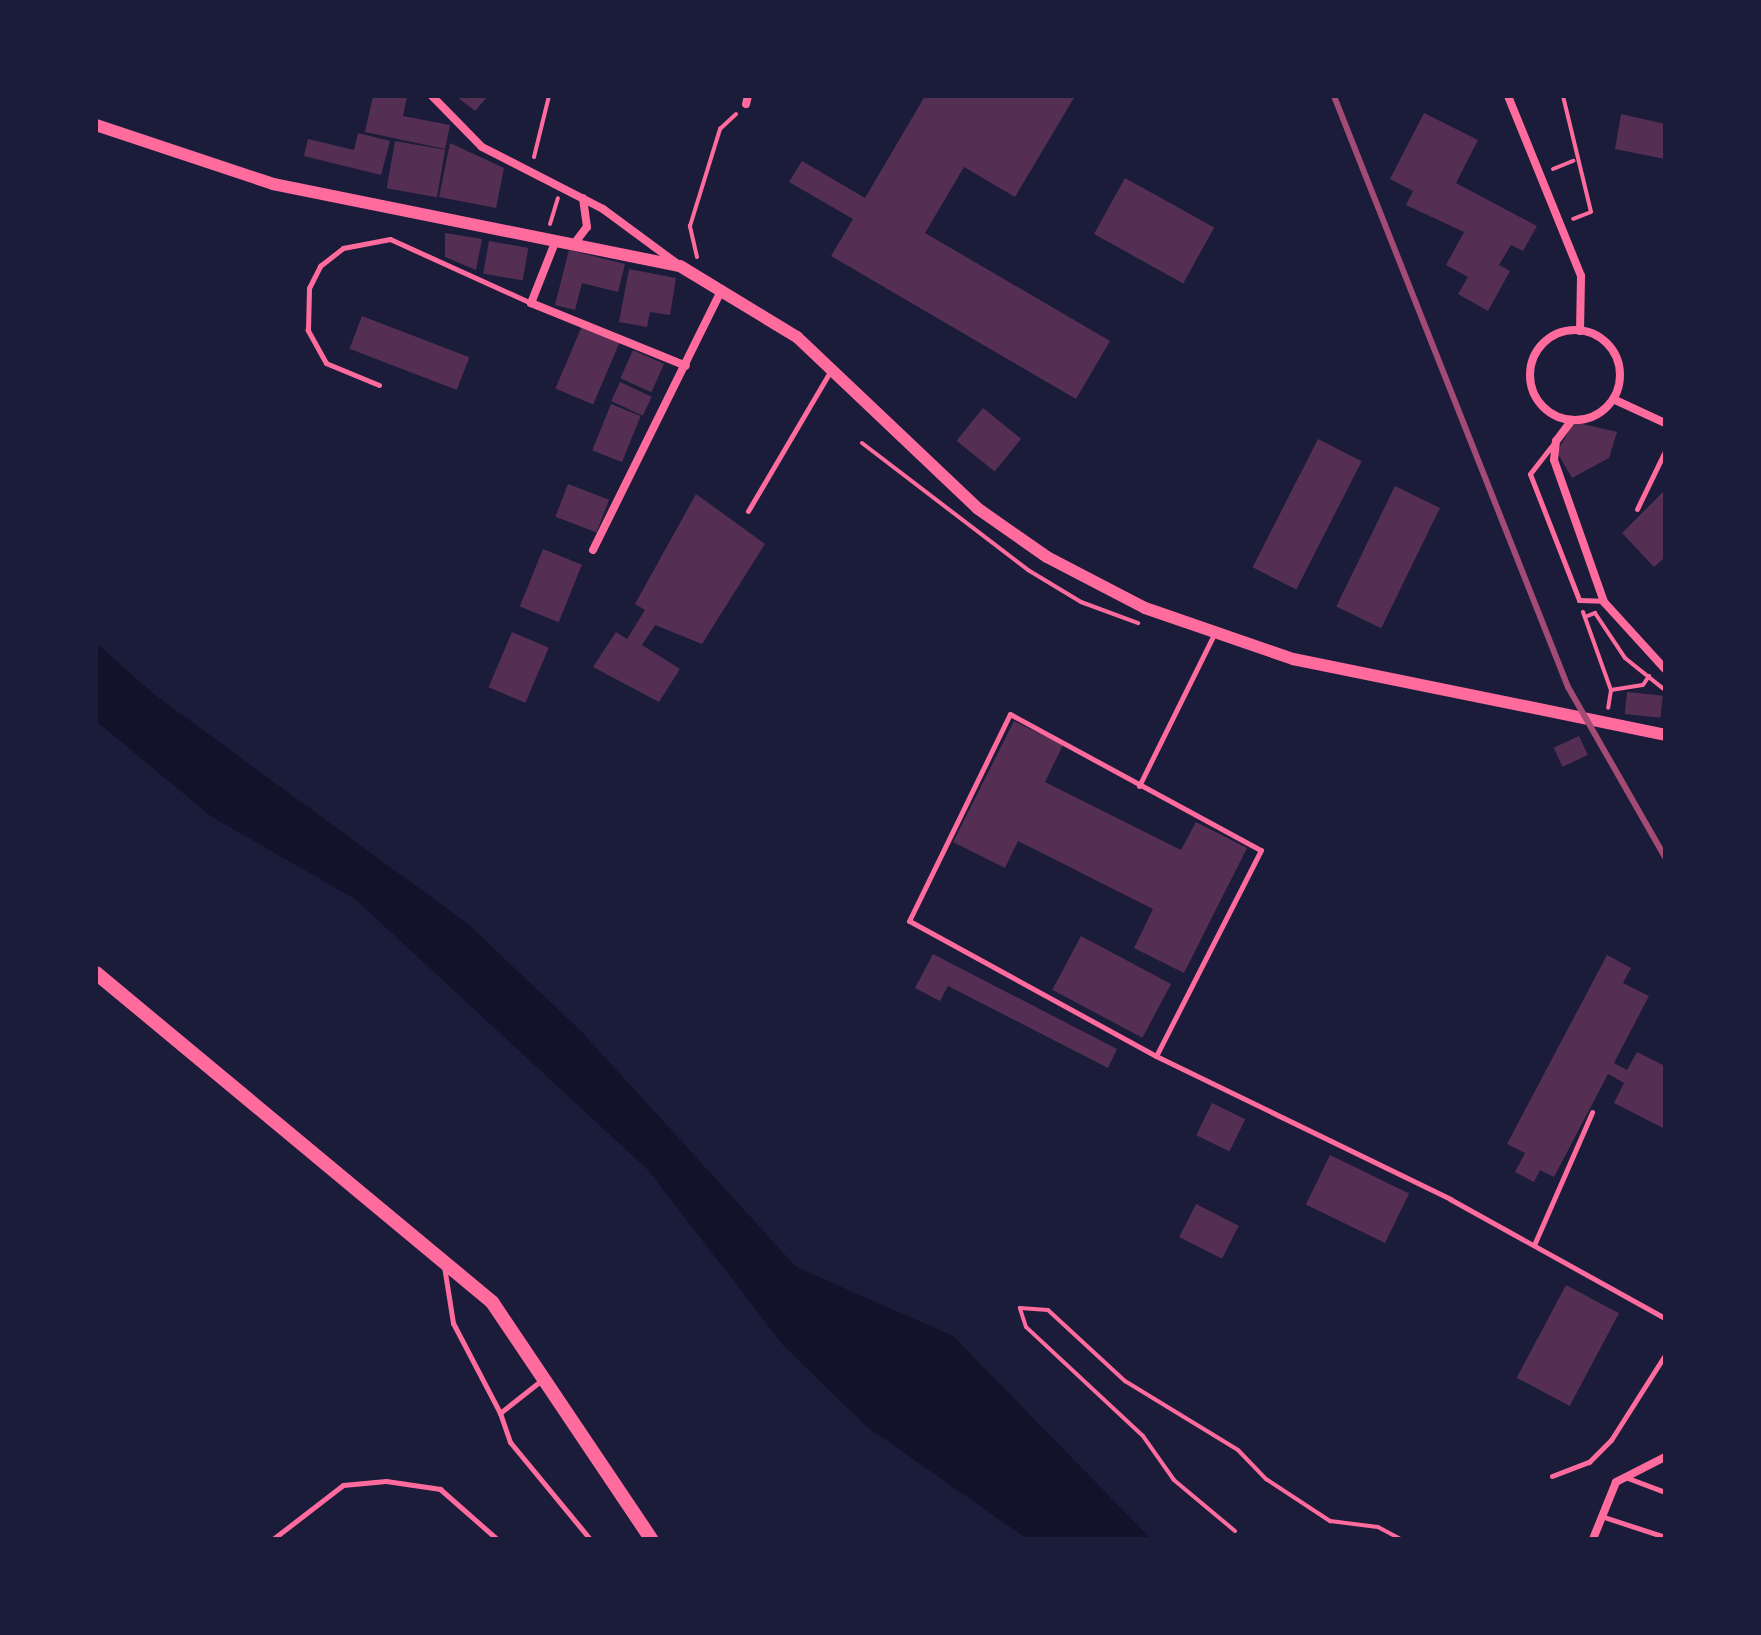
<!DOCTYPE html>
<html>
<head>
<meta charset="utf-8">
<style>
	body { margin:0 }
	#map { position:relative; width:1761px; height:1635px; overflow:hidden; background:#1b1b3a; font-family:Raleway,sans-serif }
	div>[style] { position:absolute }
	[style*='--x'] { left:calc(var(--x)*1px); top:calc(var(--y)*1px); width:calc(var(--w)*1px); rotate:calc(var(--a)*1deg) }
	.water>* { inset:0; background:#12122b }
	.building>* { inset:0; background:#542f53; transform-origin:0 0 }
	.path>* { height:4px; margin:-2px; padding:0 2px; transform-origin:2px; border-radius:2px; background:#ff6b9d }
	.service>* { height:5px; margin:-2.5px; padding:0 2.5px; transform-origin:2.5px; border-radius:2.5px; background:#ff6b9d }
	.minor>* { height:8px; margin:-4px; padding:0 4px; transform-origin:4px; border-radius:4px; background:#ff6b9d }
	.minor>.ring { margin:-4px; padding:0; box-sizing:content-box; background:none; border:8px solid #ff6b9d; border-radius:50% }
	.tertiary>* { height:12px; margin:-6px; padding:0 6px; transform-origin:6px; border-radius:6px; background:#ff6b9d }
	.secondary>* { height:14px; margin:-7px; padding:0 7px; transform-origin:7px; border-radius:7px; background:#ff6b9d }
	.rail>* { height:6px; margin:-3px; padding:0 3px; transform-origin:3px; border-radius:3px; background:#a44b75 }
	span { translate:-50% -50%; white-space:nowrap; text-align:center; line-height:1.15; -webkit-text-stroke:8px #1b1b3a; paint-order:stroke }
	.frame { position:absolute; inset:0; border:98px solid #1b1b3a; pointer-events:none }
</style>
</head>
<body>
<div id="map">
	<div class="water">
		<i style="clip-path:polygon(96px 643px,155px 695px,468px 924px,581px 1031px,796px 1267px,953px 1336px,1151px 1539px,1027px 1539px,866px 1426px,783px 1345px,648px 1170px,355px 899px,212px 817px,96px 721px)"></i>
	</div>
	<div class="building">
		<i style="clip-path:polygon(373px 96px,407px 97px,403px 116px,450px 125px,445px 149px,365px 132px)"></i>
		<i style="clip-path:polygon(456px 96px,488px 96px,475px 111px)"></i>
		<i style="clip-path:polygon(925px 96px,1075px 96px,1015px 197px,964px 167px,925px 233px,1110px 341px,1076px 399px,831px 256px,853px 219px,789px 182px,802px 161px,865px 198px)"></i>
		<i style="clip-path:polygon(1424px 113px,1478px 140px,1456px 183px,1537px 226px,1523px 251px,1511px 245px,1499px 265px,1510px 271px,1488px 311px,1458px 294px,1468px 277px,1446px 265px,1464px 232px,1406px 205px,1413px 191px,1390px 179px)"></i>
		<i style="clip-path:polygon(1621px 114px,1665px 124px,1665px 159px,1615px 149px)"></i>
		<i style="clip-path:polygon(358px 133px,390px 141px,381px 175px,304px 156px,308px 139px,354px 150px)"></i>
		<i style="left:395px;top:141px;width:51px;height:48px;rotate:10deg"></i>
		<i style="clip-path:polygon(450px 143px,504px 168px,496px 208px,439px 197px)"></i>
		<i style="left:1125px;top:178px;width:102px;height:64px;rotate:29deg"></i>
		<i style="clip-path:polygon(445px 233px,482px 239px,476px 270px,445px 257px)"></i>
		<i style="left:489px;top:241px;width:40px;height:33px;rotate:10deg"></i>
		<i style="clip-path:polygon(569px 250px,625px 264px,618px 292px,582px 283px,575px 310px,555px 305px)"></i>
		<i style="clip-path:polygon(629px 269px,676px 278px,670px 315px,650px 312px,647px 327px,619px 322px)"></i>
		<i style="left:362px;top:316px;width:115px;height:35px;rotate:21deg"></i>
		<i style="left:582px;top:326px;width:41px;height:68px;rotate:23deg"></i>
		<i style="left:633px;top:350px;width:34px;height:31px;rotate:24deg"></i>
		<i style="left:620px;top:382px;width:35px;height:21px;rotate:25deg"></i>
		<i style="left:611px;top:404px;width:32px;height:50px;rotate:22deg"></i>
		<i style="left:983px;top:408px;width:49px;height:42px;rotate:39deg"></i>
		<i style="clip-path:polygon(1574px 422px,1617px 432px,1609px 458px,1572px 478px,1557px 452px)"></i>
		<i style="left:1318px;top:439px;width:49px;height:144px;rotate:27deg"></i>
		<i style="left:568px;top:484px;width:44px;height:35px;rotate:21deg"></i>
		<i style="left:1395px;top:486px;width:50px;height:134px;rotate:26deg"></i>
		<i style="clip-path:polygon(1665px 490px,1665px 557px,1654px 567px,1622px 533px)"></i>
		<i style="clip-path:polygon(696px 494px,765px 544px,702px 644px,655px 625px,642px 645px,680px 669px,659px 702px,593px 667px,616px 632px,627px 639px,645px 610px,635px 604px)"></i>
		<i style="left:543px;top:549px;width:42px;height:62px;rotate:22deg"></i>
		<i style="left:512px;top:632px;width:40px;height:60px;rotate:23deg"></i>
		<i style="left:1627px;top:692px;width:36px;height:22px;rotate:6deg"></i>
		<i style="clip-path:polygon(1014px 721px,1063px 745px,1045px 782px,1181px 850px,1196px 822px,1247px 848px,1184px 973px,1134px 948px,1153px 909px,1018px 841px,1005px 868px,953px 842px)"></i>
		<i style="left:1579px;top:736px;width:21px;height:28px;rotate:65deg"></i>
		<i style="left:1081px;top:936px;width:102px;height:61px;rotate:28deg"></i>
		<i style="clip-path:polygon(933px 954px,1117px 1049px,1108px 1068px,948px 986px,940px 1001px,915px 988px)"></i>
		<i style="clip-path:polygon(1607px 955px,1631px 968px,1623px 983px,1649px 996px,1614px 1063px,1627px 1070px,1637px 1052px,1665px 1066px,1665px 1129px,1614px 1103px,1624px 1083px,1608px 1074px,1554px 1177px,1540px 1170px,1534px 1182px,1515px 1172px,1525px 1153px,1507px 1144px)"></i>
		<i style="left:1212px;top:1103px;width:37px;height:36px;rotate:26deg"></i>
		<i style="left:1330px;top:1155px;width:88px;height:55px;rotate:26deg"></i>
		<i style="left:1196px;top:1204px;width:48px;height:37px;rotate:27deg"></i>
		<i style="left:1566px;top:1285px;width:60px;height:105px;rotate:28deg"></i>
	</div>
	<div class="path">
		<i style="--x:1563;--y:96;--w:119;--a:76.4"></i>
		<i style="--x:1591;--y:212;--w:19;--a:159"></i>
		<i style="--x:534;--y:157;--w:63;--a:-76.2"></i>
		<i style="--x:1553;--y:169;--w:22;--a:-22"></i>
		<i style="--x:550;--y:224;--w:27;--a:-73"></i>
		<i style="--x:697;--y:257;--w:32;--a:-103"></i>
		<i style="--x:690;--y:226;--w:102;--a:-72.8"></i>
		<i style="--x:720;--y:129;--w:22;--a:-43"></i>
		<i style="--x:862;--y:443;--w:209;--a:37.4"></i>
		<i style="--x:1028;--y:570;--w:62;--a:31.1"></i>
		<i style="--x:1081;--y:602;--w:61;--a:20.2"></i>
		<i style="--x:1583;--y:612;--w:83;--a:70.3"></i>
		<i style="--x:1611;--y:690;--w:18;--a:99"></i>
		<i style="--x:1585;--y:617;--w:11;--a:-22"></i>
		<i style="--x:1595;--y:613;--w:54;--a:56.3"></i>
		<i style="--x:1625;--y:658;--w:51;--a:38.7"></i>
		<i style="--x:1611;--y:690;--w:32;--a:-9"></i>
		<i style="--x:1643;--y:685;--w:11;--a:-56"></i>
		<i style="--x:1235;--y:1531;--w:80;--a:-140.1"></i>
		<i style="--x:1174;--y:1480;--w:54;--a:-125.2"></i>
		<i style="--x:1143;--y:1436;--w:160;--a:-137"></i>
		<i style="--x:1026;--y:1327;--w:20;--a:-108"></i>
		<i style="--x:1020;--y:1308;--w:28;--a:4"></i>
		<i style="--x:1048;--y:1310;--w:105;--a:42.7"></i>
		<i style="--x:1125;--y:1381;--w:132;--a:31.4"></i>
		<i style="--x:1238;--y:1450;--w:40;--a:46"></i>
		<i style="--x:1266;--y:1479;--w:77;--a:33.3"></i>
		<i style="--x:1330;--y:1521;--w:48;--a:7.1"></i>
		<i style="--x:1378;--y:1527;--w:26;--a:28"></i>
	</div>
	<div class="service">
		<i style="--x:379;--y:385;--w:57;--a:-157.5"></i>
		<i style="--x:326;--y:363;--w:38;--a:-119"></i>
		<i style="--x:308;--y:330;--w:42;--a:-88.6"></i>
		<i style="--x:309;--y:288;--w:25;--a:-63"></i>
		<i style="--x:320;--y:266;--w:29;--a:-38"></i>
		<i style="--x:343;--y:248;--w:48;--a:-10.8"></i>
		<i style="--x:390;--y:239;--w:155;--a:24.4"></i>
		<i style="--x:1554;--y:443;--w:39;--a:128"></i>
		<i style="--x:1530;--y:474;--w:135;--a:68.7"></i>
		<i style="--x:1579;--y:600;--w:24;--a:2"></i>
		<i style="--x:1637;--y:509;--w:64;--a:-64.2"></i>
		<i style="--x:748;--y:511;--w:161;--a:-59.5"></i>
		<i style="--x:1139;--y:786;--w:167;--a:-63.7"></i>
		<i style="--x:1156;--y:1056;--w:281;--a:-151.3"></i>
		<i style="--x:909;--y:921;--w:230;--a:-64"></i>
		<i style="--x:1010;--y:714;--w:285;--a:28.5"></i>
		<i style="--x:1261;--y:850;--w:231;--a:117"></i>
		<i style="--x:1156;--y:1056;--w:327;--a:25.9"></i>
		<i style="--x:1450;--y:1199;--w:246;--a:29"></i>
		<i style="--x:1534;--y:1245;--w:145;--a:-66.4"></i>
		<i style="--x:444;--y:1266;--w:58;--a:81"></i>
		<i style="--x:453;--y:1323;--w:102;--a:62.4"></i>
		<i style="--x:543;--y:1379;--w:55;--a:141.7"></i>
		<i style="--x:500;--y:1413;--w:31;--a:71"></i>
		<i style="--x:510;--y:1442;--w:126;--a:50.5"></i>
		<i style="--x:1552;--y:1476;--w:40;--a:-21"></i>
		<i style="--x:1589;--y:1462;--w:31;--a:-45"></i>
		<i style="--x:1611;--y:1440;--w:101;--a:-57.6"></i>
		<i style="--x:1625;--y:1477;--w:43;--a:20.6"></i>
		<i style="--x:1601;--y:1516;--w:67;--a:18.2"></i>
		<i style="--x:273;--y:1539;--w:88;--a:-37.6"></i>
		<i style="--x:343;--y:1485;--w:43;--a:-5.3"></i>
		<i style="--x:386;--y:1481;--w:55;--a:8.4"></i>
		<i style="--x:440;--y:1489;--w:76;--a:41.3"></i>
	</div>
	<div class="minor">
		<i style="--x:432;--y:96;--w:71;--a:45.6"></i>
		<i style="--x:482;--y:147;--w:136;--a:27.1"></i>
		<i style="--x:603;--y:209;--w:94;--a:36.4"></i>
		<i style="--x:1508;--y:96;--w:194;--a:67.9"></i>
		<i style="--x:1581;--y:276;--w:55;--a:91"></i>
		<i style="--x:746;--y:104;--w:8;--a:-76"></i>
		<i style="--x:556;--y:240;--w:68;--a:111.6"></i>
		<i style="--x:531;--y:303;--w:167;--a:22.1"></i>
		<i style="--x:574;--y:244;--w:21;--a:-53"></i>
		<i style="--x:587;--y:227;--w:29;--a:-98"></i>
		<i class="ring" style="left:1530px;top:330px;width:82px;height:82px"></i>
		<i style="--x:1613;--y:399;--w:57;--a:24.8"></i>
		<i style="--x:1572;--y:420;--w:26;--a:127"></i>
		<i style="--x:1556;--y:441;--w:19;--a:96"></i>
		<i style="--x:1554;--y:460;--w:151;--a:70.6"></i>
		<i style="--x:1604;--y:602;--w:91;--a:47.7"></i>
		<i style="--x:593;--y:550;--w:291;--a:-63.7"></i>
		<i style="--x:1593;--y:1539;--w:61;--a:-68"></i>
		<i style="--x:1616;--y:1482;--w:55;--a:-27"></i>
	</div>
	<div class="tertiary">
		<i style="--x:96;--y:125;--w:187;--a:18.4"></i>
		<i style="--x:273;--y:184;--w:415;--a:11.4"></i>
		<i style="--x:680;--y:266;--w:137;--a:31.3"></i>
		<i style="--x:797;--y:337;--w:248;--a:43.5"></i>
		<i style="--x:977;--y:508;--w:85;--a:35"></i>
		<i style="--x:1047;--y:557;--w:110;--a:27.5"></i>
		<i style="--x:1145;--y:608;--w:157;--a:19"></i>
		<i style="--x:1293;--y:659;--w:380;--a:11.5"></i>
	</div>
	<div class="secondary">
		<i style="--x:96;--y:973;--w:515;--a:39.72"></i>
		<i style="--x:492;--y:1302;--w:285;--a:56.1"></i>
	</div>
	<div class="rail">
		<i style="--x:1334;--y:96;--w:636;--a:68.4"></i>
		<i style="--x:1568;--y:687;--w:196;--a:60.3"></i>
	</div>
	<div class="frame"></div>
</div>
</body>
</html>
